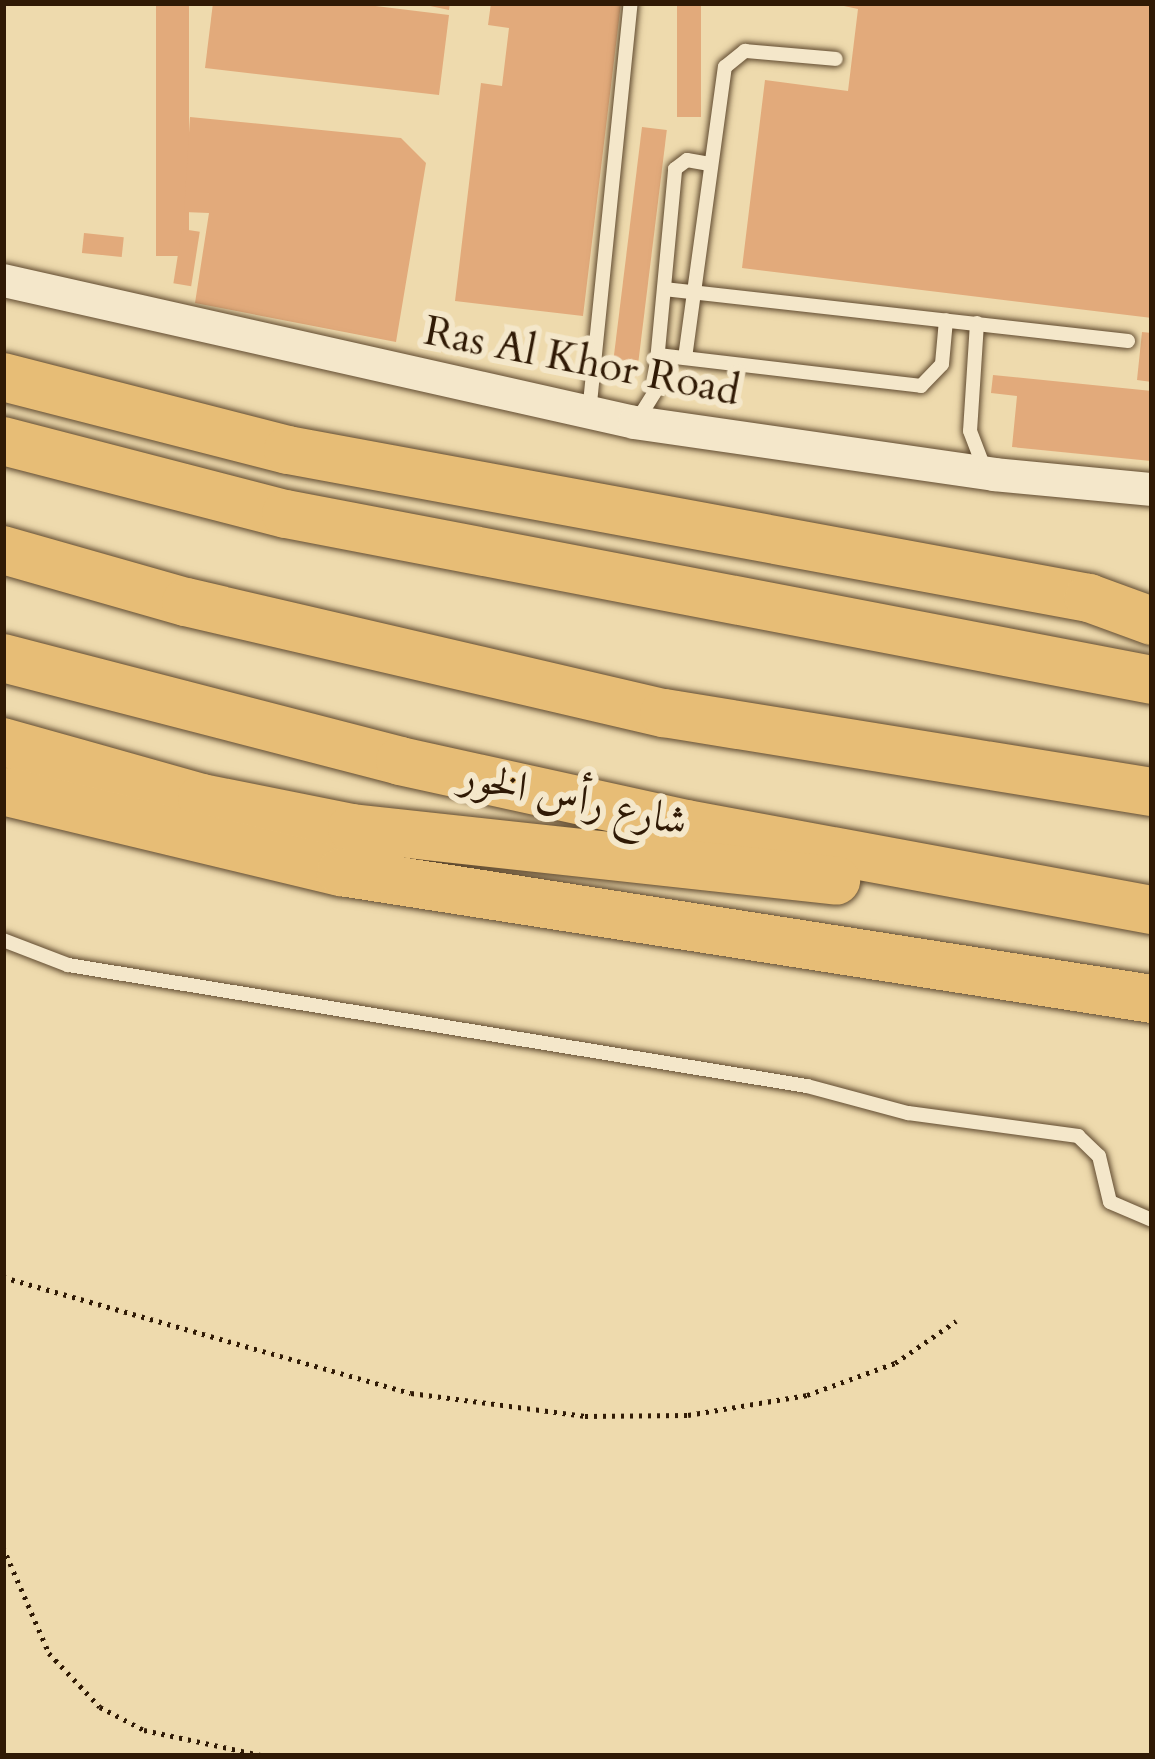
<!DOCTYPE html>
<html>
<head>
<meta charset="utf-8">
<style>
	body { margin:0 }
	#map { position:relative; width:1155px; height:1759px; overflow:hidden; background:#eedaad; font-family:Cardo,Amiri,serif }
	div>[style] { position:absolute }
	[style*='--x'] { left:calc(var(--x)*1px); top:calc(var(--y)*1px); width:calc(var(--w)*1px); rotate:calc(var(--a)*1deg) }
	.building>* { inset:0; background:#e2aa7b; transform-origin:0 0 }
	.path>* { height:4.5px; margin-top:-2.25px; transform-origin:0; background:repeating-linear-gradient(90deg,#301a05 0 3px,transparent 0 9px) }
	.roads { filter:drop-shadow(0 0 3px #604a2f) drop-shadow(0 0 3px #604a2f) }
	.service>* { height:14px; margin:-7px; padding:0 7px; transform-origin:7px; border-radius:7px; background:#f4e7ca }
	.tertiary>* { height:33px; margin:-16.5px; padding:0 16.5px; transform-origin:16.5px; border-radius:16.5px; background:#f4e7ca }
	.motorway>* { height:48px; margin:-24px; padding:0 24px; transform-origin:24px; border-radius:24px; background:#e7bd76 }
	span { translate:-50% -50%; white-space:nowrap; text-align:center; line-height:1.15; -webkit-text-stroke:12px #f4e7ca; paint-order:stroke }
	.street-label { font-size:42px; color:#301a05 }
	.frame { position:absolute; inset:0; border:6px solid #301a05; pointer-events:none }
</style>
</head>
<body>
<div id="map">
	<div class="building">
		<i style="left:156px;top:3px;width:33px;height:253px"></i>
		<i style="clip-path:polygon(213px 3px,351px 3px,449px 15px,439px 95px,205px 68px)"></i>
		<i style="clip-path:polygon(416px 3px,450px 3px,449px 10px)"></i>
		<i style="clip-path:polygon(491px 3px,621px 3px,583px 316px,455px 301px,481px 83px,502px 86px,509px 28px,488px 25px)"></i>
		<i style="left:677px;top:3px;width:24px;height:114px"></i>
		<i style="clip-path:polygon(830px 3px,1152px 3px,1152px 318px,742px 268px,765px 80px,848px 91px,858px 9px)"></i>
		<i style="clip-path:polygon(190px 117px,401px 138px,426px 163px,396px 342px,195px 303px,209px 213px,184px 212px)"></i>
		<i style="left:642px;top:127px;width:25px;height:248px;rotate:7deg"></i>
		<i style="left:182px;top:229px;width:18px;height:55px;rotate:9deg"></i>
		<i style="left:84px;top:233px;width:40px;height:20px;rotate:6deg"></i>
		<i style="clip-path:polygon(1142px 332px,1152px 333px,1152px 382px,1137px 380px)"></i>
		<i style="clip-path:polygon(993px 375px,1152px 391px,1151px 461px,1012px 447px,1017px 396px,991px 393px)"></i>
	</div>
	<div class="path">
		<i style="--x:3;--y:1277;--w:424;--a:15.9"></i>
		<i style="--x:411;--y:1393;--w:176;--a:7.5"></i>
		<i style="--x:585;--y:1416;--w:103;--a:-0.6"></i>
		<i style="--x:688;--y:1415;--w:121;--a:-9.5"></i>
		<i style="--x:807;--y:1395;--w:94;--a:-20"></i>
		<i style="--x:895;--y:1363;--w:74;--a:-34.5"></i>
		<i style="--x:3;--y:1547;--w:116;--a:66.5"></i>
		<i style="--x:49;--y:1653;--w:74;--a:46.6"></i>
		<i style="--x:100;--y:1707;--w:50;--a:27.6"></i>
		<i style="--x:144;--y:1730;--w:124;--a:12.1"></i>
	</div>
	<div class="roads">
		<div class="service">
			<i style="--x:664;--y:289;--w:467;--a:6.4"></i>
			<i style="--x:977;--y:323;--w:108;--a:93.7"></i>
			<i style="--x:970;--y:431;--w:39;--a:69"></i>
			<i style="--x:658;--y:355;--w:265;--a:6.7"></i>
			<i style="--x:921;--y:386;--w:30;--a:-46"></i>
			<i style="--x:942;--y:364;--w:44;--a:-84.8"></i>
			<i style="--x:685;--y:358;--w:294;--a:-82.2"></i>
			<i style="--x:725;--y:67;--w:26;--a:-39"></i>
			<i style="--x:745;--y:51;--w:91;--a:5"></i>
			<i style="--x:589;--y:413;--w:412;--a:-84.2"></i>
			<i style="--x:638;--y:419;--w:31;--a:-58"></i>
			<i style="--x:654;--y:393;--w:225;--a:-84.6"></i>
			<i style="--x:675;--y:169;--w:15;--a:-37"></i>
			<i style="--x:687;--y:160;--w:23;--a:10"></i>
			<i style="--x:3;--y:940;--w:70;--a:21"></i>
			<i style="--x:68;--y:965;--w:749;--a:9.3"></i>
			<i style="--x:807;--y:1086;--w:105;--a:15"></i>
			<i style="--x:908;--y:1113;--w:172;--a:7.7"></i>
			<i style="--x:1078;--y:1136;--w:29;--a:44"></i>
			<i style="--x:1099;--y:1156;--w:47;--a:76.6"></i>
			<i style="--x:1110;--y:1202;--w:46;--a:23.2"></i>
		</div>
		<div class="tertiary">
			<i style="--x:3;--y:280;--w:647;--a:12.68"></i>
			<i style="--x:634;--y:422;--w:363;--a:8.2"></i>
			<i style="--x:993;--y:474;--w:160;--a:5.4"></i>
		</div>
		<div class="motorway">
			<i style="--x:3;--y:377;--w:294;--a:14.4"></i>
			<i style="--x:288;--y:450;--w:815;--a:10.47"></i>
			<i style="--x:1089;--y:598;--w:67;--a:20.1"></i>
			<i style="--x:3;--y:441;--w:292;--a:14.5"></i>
			<i style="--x:286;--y:514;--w:882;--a:10.85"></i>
			<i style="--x:3;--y:550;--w:190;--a:15.9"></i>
			<i style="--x:186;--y:602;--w:491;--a:13.1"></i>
			<i style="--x:664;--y:713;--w:494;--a:9.2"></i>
			<i style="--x:3;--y:658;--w:410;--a:14.5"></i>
			<i style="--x:400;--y:761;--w:294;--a:12.4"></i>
			<i style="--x:687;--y:824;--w:473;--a:10.5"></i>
			<i style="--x:3;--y:742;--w:207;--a:15.7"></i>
			<i style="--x:202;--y:798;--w:153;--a:11.3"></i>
			<i style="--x:352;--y:828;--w:487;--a:6.2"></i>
			<i style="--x:3;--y:791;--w:348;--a:13.5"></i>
			<i style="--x:341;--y:872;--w:821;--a:8.9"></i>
		</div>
	</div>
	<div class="street-label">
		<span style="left:582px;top:361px;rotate:11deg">Ras Al Khor Road</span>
		<span style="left:574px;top:799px;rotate:12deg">شارع رأس الخور</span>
	</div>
	<div class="frame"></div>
</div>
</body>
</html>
